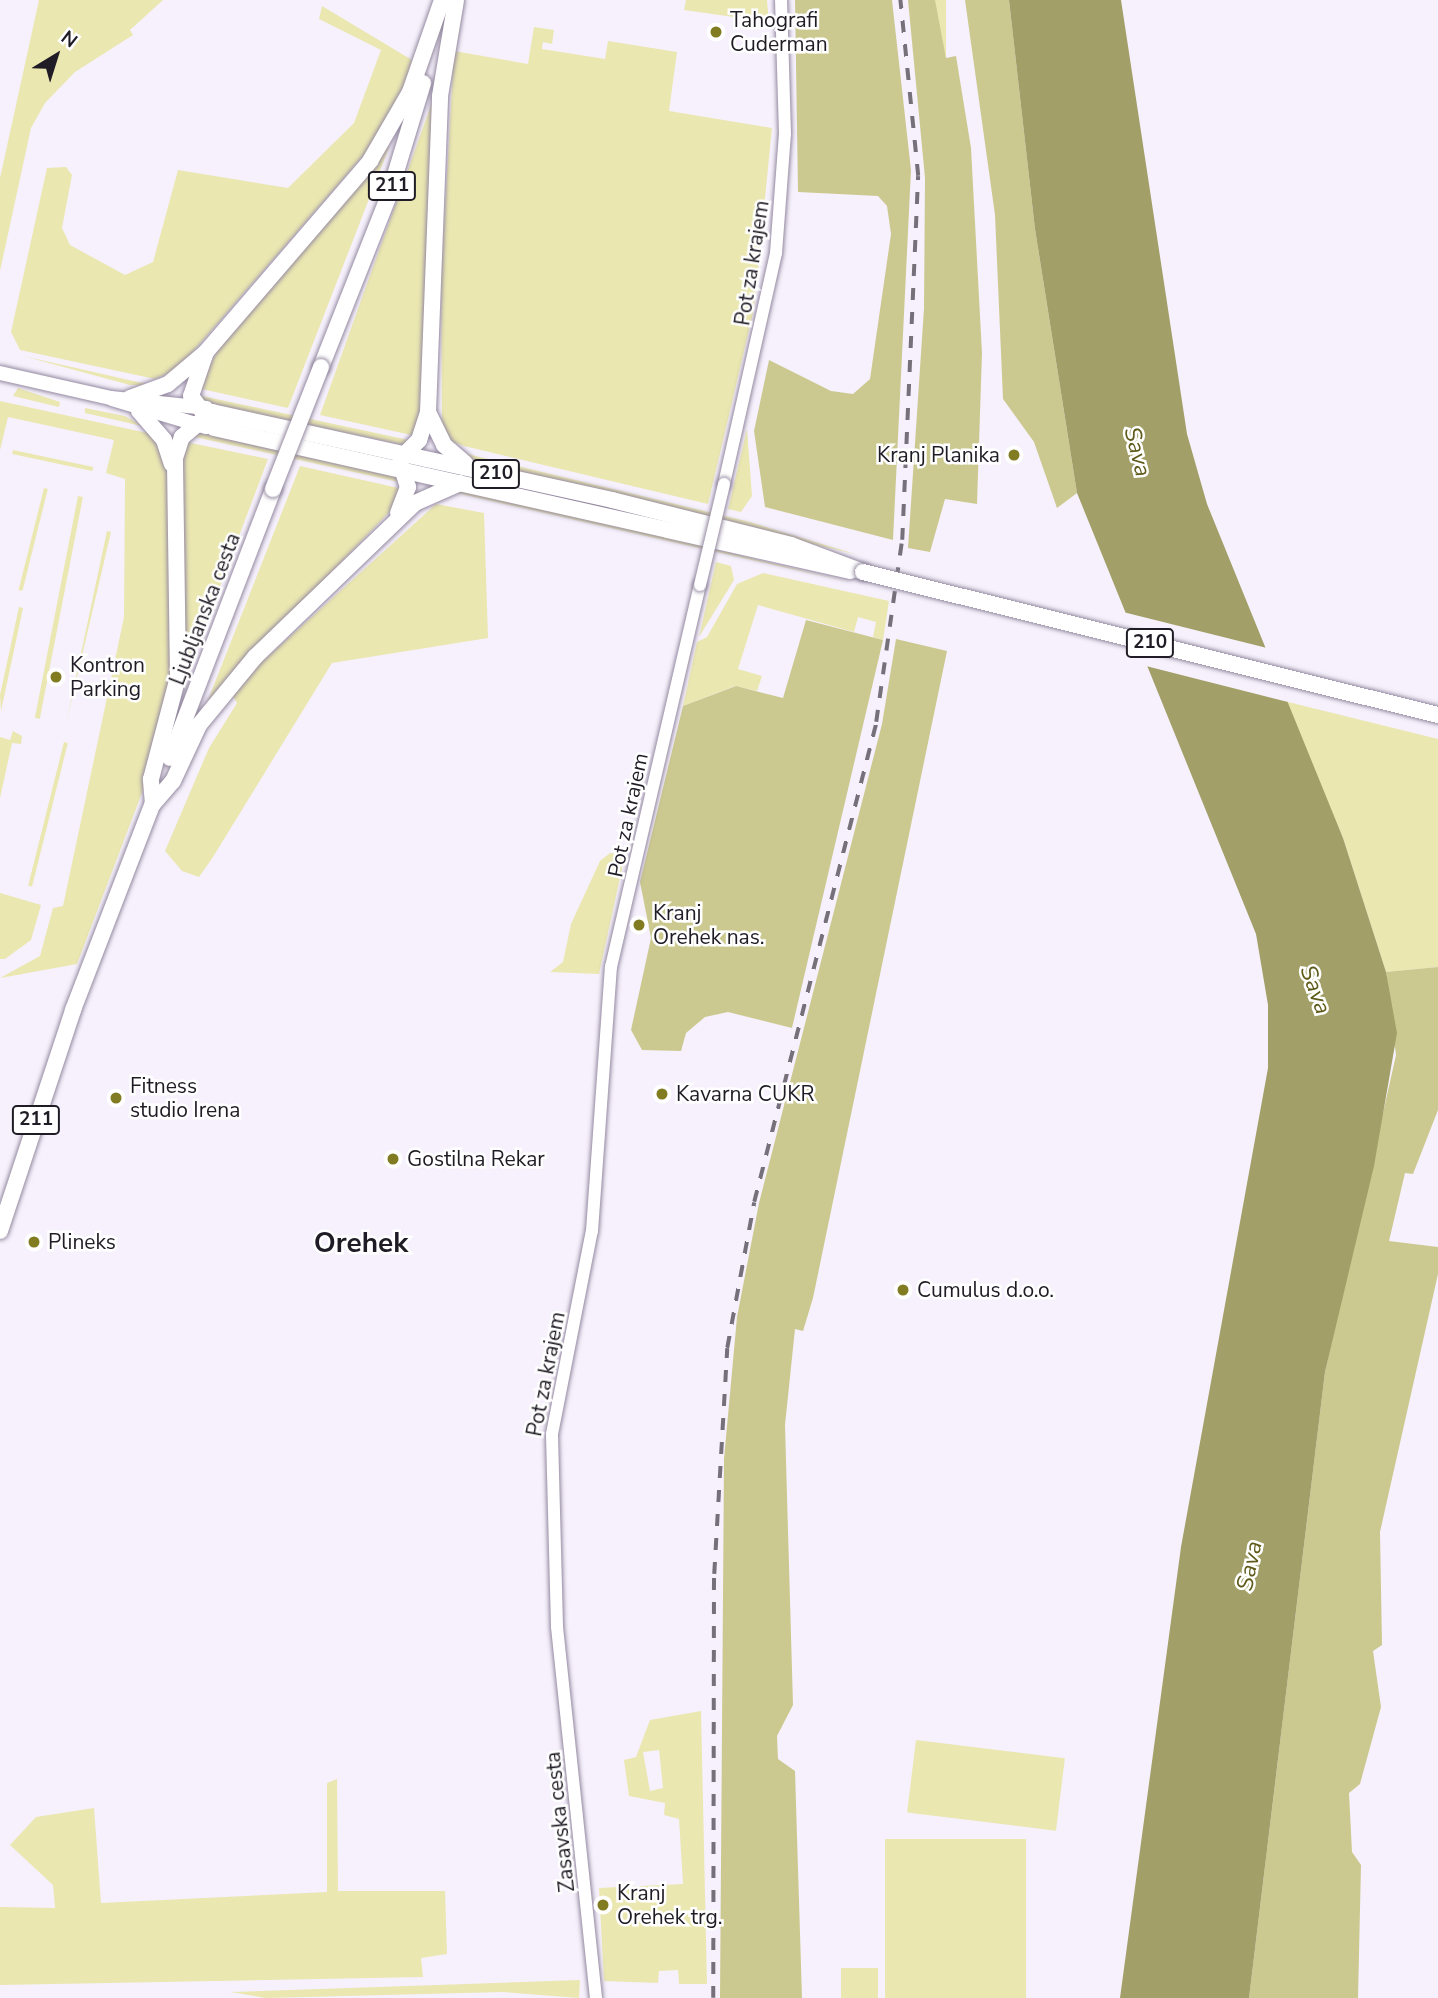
<!DOCTYPE html>
<html>
<head>
<meta charset="utf-8">
<style>
	body { margin:0 }
	#map { position:relative; width:1438px; height:1998px; overflow:hidden; background:#f6f1fc; font-family:"Nunito Sans",sans-serif }
	div>[style] { position:absolute }
	[style*='--x'] { left:calc(var(--x)*1px); top:calc(var(--y)*1px); width:calc(var(--w)*1px); rotate:calc(var(--a)*1deg) }
	.green>* { inset:0; background:#eae7b1; transform-origin:0 0 }
	.forest>* { inset:0; background:#ccc990 }
	.water>* { inset:0; background:#a29f68 }
	.pier>* { inset:0; background:#f6f1fc }
	.roads { filter:drop-shadow(0 0 2px #9489a0) drop-shadow(0 0 2px #9489a0) }
	.tertiary>* { height:12px; margin:-6px; padding:0 6px; transform-origin:6px; border-radius:6px; background:#fff }
	.secondary>* { height:14px; margin:-7px; padding:0 7px; transform-origin:7px; border-radius:7px; background:#fff }
	.primary>* { height:16px; margin:-8px; padding:0 8px; transform-origin:8px; border-radius:8px; background:#fff }
	.rail>* { height:3.5px; margin-top:-1.75px; transform-origin:0; background:repeating-linear-gradient(90deg,#75707a 0 12px,transparent 0 24px) }
	.bridges { filter:drop-shadow(0 0 2px #9489a0) drop-shadow(0 0 2px #9489a0) }
	.tertiary-bridge>* { height:12px; margin:-6px; padding:0 6px; transform-origin:6px; border-radius:6px; background:#fff }
	.primary-bridge>* { height:16px; margin:-8px; padding:0 8px; transform-origin:8px; border-radius:8px; background:#fff }
	.dots>* { width:19px; height:19px; translate:-50% -50%; box-sizing:border-box; border:4px solid #fff; border-radius:50% }
	span { translate:-50% -50%; white-space:nowrap; text-align:center; line-height:1.15; -webkit-text-stroke:5px #fff; paint-order:stroke }
	.shield-label span { padding:2px 5px; background:#fff; border:2px solid; border-radius:5px; -webkit-text-stroke-width:0 }
	.shield-label { font-size:19px; color:#201c25; font-weight:700 }
	.poi-label { font-size:21px; color:#201c25 }
	.left { translate:0 -50%; text-align:left }
	.right { translate:-100% -50%; text-align:right }
	.street-label { font-size:21px; color:#201c25 }
	.water-label { font-size:23px; color:#5e5a19; font-style:italic }
	.district-label { font-size:28px; color:#201c25; font-weight:700 }
	.north { position:absolute; left:21px; top:21px; width:70px; height:70px; -webkit-text-stroke:5px #fff; paint-order:stroke; rotate:38deg; font-size:19px; font-weight:700; line-height:28px; text-align:center; color:#201c25 }
	.north::after { content:''; display:block; margin:auto; width:24px; height:32px; background:#201c25; clip-path:polygon(50% 0,100% 100%,50% 72%,0 100%) }
</style>
</head>
<body>
<div id="map">
	<div class="green">
		<i style="clip-path:polygon(39px 0,163px 0,130px 30px,133px 35px,75px 72px,45px 103px,31px 128px,0 271px,0 178px)"></i>
		<i style="clip-path:polygon(686px 0,767px 0,769px 22px,684px 10px)"></i>
		<i style="left:935px;top:0;width:11px;height:59px"></i>
		<i style="clip-path:polygon(322px 6px,412px 60px,404px 85px,375px 142px,178px 369px,155px 379px,20px 350px,11px 332px,47px 168px,66px 167px,72px 175px,62px 228px,70px 245px,125px 275px,153px 262px,178px 170px,288px 188px,354px 123px,381px 50px,319px 19px)"></i>
		<i style="clip-path:polygon(534px 27px,554px 30px,552px 44px,543px 42px,542px 49px,605px 59px,608px 41px,677px 52px,669px 111px,772px 128px,754px 309px,708px 504px,464px 446px,450px 441px,442px 427px,441px 279px,454px 51px,528px 64px)"></i>
		<i style="clip-path:polygon(435px 94px,420px 423px,416px 436px,320px 415px)"></i>
		<i style="clip-path:polygon(390px 145px,288px 408px,197px 388px,222px 343px)"></i>
		<i style="clip-path:polygon(23px 356px,151px 385px,130px 385px)"></i>
		<i style="clip-path:polygon(18px 388px,60px 402px,59px 407px,13px 396px)"></i>
		<i style="left:197px;top:395px;width:220px;height:6px;rotate:12deg"></i>
		<i style="clip-path:polygon(0 401px,152px 434px,169px 476px,174px 662px,151px 769px,77px 964px,0 978px,40px 956px,53px 908px,63px 906px,124px 617px,125px 479px,106px 473px,114px 440px,8px 417px,0 450px)"></i>
		<i style="clip-path:polygon(85px 408px,125px 416px,142px 426px,85px 413px)"></i>
		<i style="clip-path:polygon(747px 429px,752px 496px,741px 512px,728px 509px)"></i>
		<i style="clip-path:polygon(194px 431px,402px 476px,403px 483px,190px 436px)"></i>
		<i style="clip-path:polygon(186px 442px,268px 459px,183px 685px,182px 454px)"></i>
		<i style="left:13px;top:450px;width:82px;height:4px;rotate:12deg"></i>
		<i style="clip-path:polygon(459px 452px,750px 522px,858px 555px,475px 461px)"></i>
		<i style="clip-path:polygon(428px 464px,748px 540px,428px 468px)"></i>
		<i style="clip-path:polygon(300px 466px,403px 489px,401px 500px,208px 700px)"></i>
		<i style="left:44px;top:488px;width:4px;height:105px;rotate:14deg"></i>
		<i style="clip-path:polygon(464px 491px,607px 523px,849px 582px,452px 492px)"></i>
		<i style="left:78px;top:496px;width:5px;height:226px;rotate:11deg"></i>
		<i style="clip-path:polygon(436px 504px,484px 513px,488px 638px,332px 663px,213px 857px,199px 877px,182px 871px,165px 851px,209px 748px,237px 703px,230px 691px)"></i>
		<i style="clip-path:polygon(107px 531px,111px 532px,66px 724px)"></i>
		<i style="clip-path:polygon(716px 562px,731px 566px,734px 580px,699px 637px)"></i>
		<i style="clip-path:polygon(763px 573px,889px 601px,883px 640px,873px 637px,876px 622px,858px 617px,854px 632px,758px 605px,738px 669px,762px 676px,757px 691px,735px 686px,683px 706px,697px 642px,707px 637px,737px 584px)"></i>
		<i style="clip-path:polygon(19px 607px,23px 608px,1px 711px,0 695px)"></i>
		<i style="clip-path:polygon(1284px 701px,1438px 739px,1438px 967px,1386px 972px,1343px 838px)"></i>
		<i style="clip-path:polygon(13px 731px,22px 736px,21px 744px,12px 743px,0 798px,0 737px,10px 740px)"></i>
		<i style="left:64px;top:742px;width:4px;height:148px;rotate:14deg"></i>
		<i style="clip-path:polygon(610px 853px,625px 855px,599px 974px,550px 972px,563px 962px,571px 924px,600px 861px)"></i>
		<i style="clip-path:polygon(0 893px,41px 905px,31px 940px,5px 959px,0 959px)"></i>
		<i style="clip-path:polygon(evenodd,701px 1711px,707px 1984px,679px 1984px,678px 1970px,659px 1971px,658px 1983px,604px 1981px,599px 1888px,683px 1884px,679px 1819px,664px 1815px,665px 1803px,629px 1796px,624px 1760px,636px 1757px,650px 1720px,701px 1711px,659px 1750px,663px 1788px,650px 1791px,643px 1752px,659px 1750px)"></i>
		<i style="left:916px;top:1740px;width:150px;height:73px;rotate:7deg"></i>
		<i style="clip-path:polygon(337px 1779px,338px 1891px,445px 1891px,447px 1954px,421px 1958px,423px 1977px,0 1985px,0 1907px,55px 1908px,53px 1885px,10px 1845px,36px 1817px,94px 1808px,101px 1903px,327px 1892px,327px 1783px)"></i>
		<i style="left:885px;top:1839px;width:141px;height:159px"></i>
		<i style="left:841px;top:1968px;width:37px;height:30px"></i>
		<i style="clip-path:polygon(580px 1980px,579px 1998px,503px 1992px,266px 1998px,231px 1992px)"></i>
	</div>
	<div class="forest">
		<i style="clip-path:polygon(795px 0,892px 0,911px 170px,893px 540px,765px 507px,754px 431px,769px 360px,831px 391px,853px 394px,870px 379px,891px 234px,887px 206px,878px 196px,798px 192px)"></i>
		<i style="clip-path:polygon(908px 0,935px 0,946px 58px,956px 56px,971px 148px,982px 353px,977px 504px,945px 499px,930px 552px,908px 548px,924px 308px,925px 178px)"></i>
		<i style="clip-path:polygon(965px 0,1009px 0,1035px 229px,1077px 493px,1057px 508px,1034px 442px,1003px 399px,995px 215px)"></i>
		<i style="clip-path:polygon(806px 620px,883px 640px,792px 1028px,728px 1012px,705px 1017px,686px 1033px,681px 1051px,642px 1050px,631px 1030px,651px 938px,640px 882px,683px 706px,736px 686px,783px 698px)"></i>
		<i style="clip-path:polygon(896px 639px,947px 651px,813px 1298px,803px 1331px,795px 1329px,785px 1425px,793px 1705px,777px 1736px,778px 1759px,795px 1771px,802px 1998px,720px 1998px,724px 1459px,737px 1317px,759px 1203px,882px 724px)"></i>
		<i style="clip-path:polygon(1438px 967px,1438px 1110px,1413px 1174px,1405px 1173px,1389px 1241px,1438px 1247px,1438px 1274px,1380px 1532px,1382px 1645px,1373px 1651px,1381px 1707px,1360px 1784px,1349px 1793px,1352px 1852px,1361px 1865px,1358px 1998px,1249px 1998px,1325px 1372px,1396px 1055px,1386px 972px)"></i>
	</div>
	<div class="water">
		<i style="clip-path:polygon(1009px 0,1121px 0,1187px 434px,1207px 504px,1343px 838px,1386px 972px,1397px 1033px,1374px 1166px,1325px 1372px,1249px 1998px,1120px 1998px,1181px 1547px,1268px 1068px,1268px 1005px,1256px 934px,1077px 493px,1035px 229px)"></i>
	</div>
	<div class="pier">
		<i style="clip-path:polygon(1119px 611px,1267px 648px,1288px 702px,1142px 665px)"></i>
	</div>
	<div class="roads">
		<div class="tertiary">
			<i style="--x:724;--y:484;--w:237;--a:-77.3"></i>
			<i style="--x:776;--y:253;--w:119;--a:-85.7"></i>
			<i style="--x:785;--y:134;--w:134;--a:-91.7"></i>
			<i style="--x:596;--y:1998;--w:374;--a:-96"></i>
			<i style="--x:557;--y:1626;--w:192;--a:-91.5"></i>
			<i style="--x:552;--y:1434;--w:207;--a:-78.9"></i>
			<i style="--x:592;--y:1231;--w:265;--a:-85.9"></i>
			<i style="--x:611;--y:967;--w:392;--a:-76.9"></i>
		</div>
		<div class="secondary">
			<i style="--x:0;--y:373;--w:114;--a:12.7"></i>
			<i style="--x:111;--y:398;--w:96;--a:6"></i>
			<i style="--x:112;--y:399;--w:98;--a:16.6"></i>
		</div>
		<div class="primary">
			<i style="--x:206;--y:352;--w:46;--a:108.8"></i>
			<i style="--x:191;--y:396;--w:39;--a:54"></i>
			<i style="--x:214;--y:428;--w:652;--a:12.67"></i>
			<i style="--x:321;--y:367;--w:185;--a:-68.4"></i>
			<i style="--x:389;--y:195;--w:117;--a:-73.1"></i>
			<i style="--x:130;--y:398;--w:40;--a:-20.2"></i>
			<i style="--x:168;--y:384;--w:50;--a:-40.1"></i>
			<i style="--x:206;--y:352;--w:252;--a:-49.3"></i>
			<i style="--x:370;--y:161;--w:80;--a:-59.9"></i>
			<i style="--x:410;--y:92;--w:97;--a:-70.8"></i>
			<i style="--x:139;--y:411;--w:38;--a:49"></i>
			<i style="--x:164;--y:440;--w:25;--a:72"></i>
			<i style="--x:428;--y:412;--w:37;--a:64"></i>
			<i style="--x:444;--y:445;--w:28;--a:41"></i>
			<i style="--x:403;--y:456;--w:23;--a:-45"></i>
			<i style="--x:419;--y:440;--w:29;--a:-72"></i>
			<i style="--x:428;--y:412;--w:316;--a:-87.8"></i>
			<i style="--x:440;--y:96;--w:97;--a:-80.5"></i>
			<i style="--x:398;--y:513;--w:28;--a:-69"></i>
			<i style="--x:408;--y:487;--w:25;--a:-108"></i>
			<i style="--x:170;--y:758;--w:288;--a:-69"></i>
			<i style="--x:153;--y:804;--w:25;--a:-95"></i>
			<i style="--x:151;--y:779;--w:106;--a:-75.2"></i>
			<i style="--x:178;--y:677;--w:219;--a:-90.8"></i>
			<i style="--x:175;--y:458;--w:22;--a:-72"></i>
			<i style="--x:182;--y:437;--w:39;--a:-40"></i>
			<i style="--x:212;--y:412;--w:410;--a:12.4"></i>
			<i style="--x:612;--y:500;--w:185;--a:14.1"></i>
			<i style="--x:791;--y:545;--w:77;--a:20.6"></i>
			<i style="--x:153;--y:804;--w:30;--a:-49"></i>
			<i style="--x:173;--y:781;--w:62;--a:-65.1"></i>
			<i style="--x:199;--y:725;--w:88;--a:-50.5"></i>
			<i style="--x:255;--y:657;--w:222;--a:-43.9"></i>
			<i style="--x:415;--y:503;--w:49;--a:-24"></i>
			<i style="--x:0;--y:1231;--w:233;--a:-71.7"></i>
			<i style="--x:73;--y:1010;--w:230;--a:-68.9"></i>
		</div>
	</div>
	<div class="rail">
		<i style="--x:713;--y:1998;--w:424;--a:-89.9"></i>
		<i style="--x:714;--y:1574;--w:226;--a:-86.7"></i>
		<i style="--x:727;--y:1348;--w:148;--a:-79.5"></i>
		<i style="--x:754;--y:1202;--w:495;--a:-75.7"></i>
		<i style="--x:876;--y:722;--w:184;--a:-81.9"></i>
		<i style="--x:902;--y:540;--w:364;--a:-87.5"></i>
		<i style="--x:918;--y:176;--w:177;--a:-95.8"></i>
	</div>
	<div class="bridges">
		<div class="tertiary-bridge">
			<i style="--x:700;--y:585;--w:104;--a:-76.6"></i>
		</div>
		<div class="primary-bridge">
			<i style="--x:273;--y:489;--w:131;--a:-68.5"></i>
			<i style="--x:863;--y:572;--w:593;--a:13.97"></i>
		</div>
	</div>
	<div class="dots">
		<i style="left:716px;top:32px;background:#817b21"></i>
		<i style="left:1014px;top:455px;background:#817b21"></i>
		<i style="left:56px;top:677px;background:#817b21"></i>
		<i style="left:639px;top:925px;background:#817b21"></i>
		<i style="left:662px;top:1094px;background:#817b21"></i>
		<i style="left:116px;top:1098px;background:#817b21"></i>
		<i style="left:393px;top:1159px;background:#817b21"></i>
		<i style="left:34px;top:1242px;background:#817b21"></i>
		<i style="left:903px;top:1290px;background:#817b21"></i>
		<i style="left:603px;top:1905px;background:#817b21"></i>
	</div>
	<div class="shield-label">
		<span style="left:392px;top:186px">211</span>
		<span style="left:496px;top:474px">210</span>
		<span style="left:1150px;top:643px">210</span>
		<span style="left:36px;top:1120px">211</span>
	</div>
	<div class="poi-label">
		<span class="left" style="left:730px;top:32px">Tahografi<br>Cuderman</span>
		<span class="right" style="left:1000px;top:455px">Kranj Planika</span>
		<span class="left" style="left:70px;top:677px">Kontron<br>Parking</span>
		<span class="left" style="left:653px;top:925px">Kranj<br>Orehek nas.</span>
		<span class="left" style="left:130px;top:1098px">Fitness<br>studio Irena</span>
		<span class="left" style="left:676px;top:1094px">Kavarna CUKR</span>
		<span class="left" style="left:407px;top:1159px">Gostilna Rekar</span>
		<span class="left" style="left:48px;top:1242px">Plineks</span>
		<span class="left" style="left:917px;top:1290px">Cumulus d.o.o.</span>
		<span class="left" style="left:617px;top:1905px">Kranj<br>Orehek trg.</span>
	</div>
	<div class="street-label">
		<span style="left:752px;top:263px;rotate:-81deg">Pot za krajem</span>
		<span style="left:205px;top:609px;rotate:-69deg">Ljubljanska cesta</span>
		<span style="left:628px;top:815px;rotate:-78deg">Pot za krajem</span>
		<span style="left:546px;top:1374px;rotate:-79deg">Pot za krajem</span>
		<span style="left:560px;top:1822px;rotate:-96deg">Zasavska cesta</span>
	</div>
	<div class="water-label">
		<span style="left:1137px;top:452px;rotate:76deg">Sava</span>
		<span style="left:1315px;top:990px;rotate:70deg">Sava</span>
		<span style="left:1250px;top:1566px;rotate:-78deg">Sava</span>
	</div>
	<div class="district-label">
		<span style="left:361px;top:1243px">Orehek</span>
	</div>
	<div class="north">N</div>
</div>
</body>
</html>
